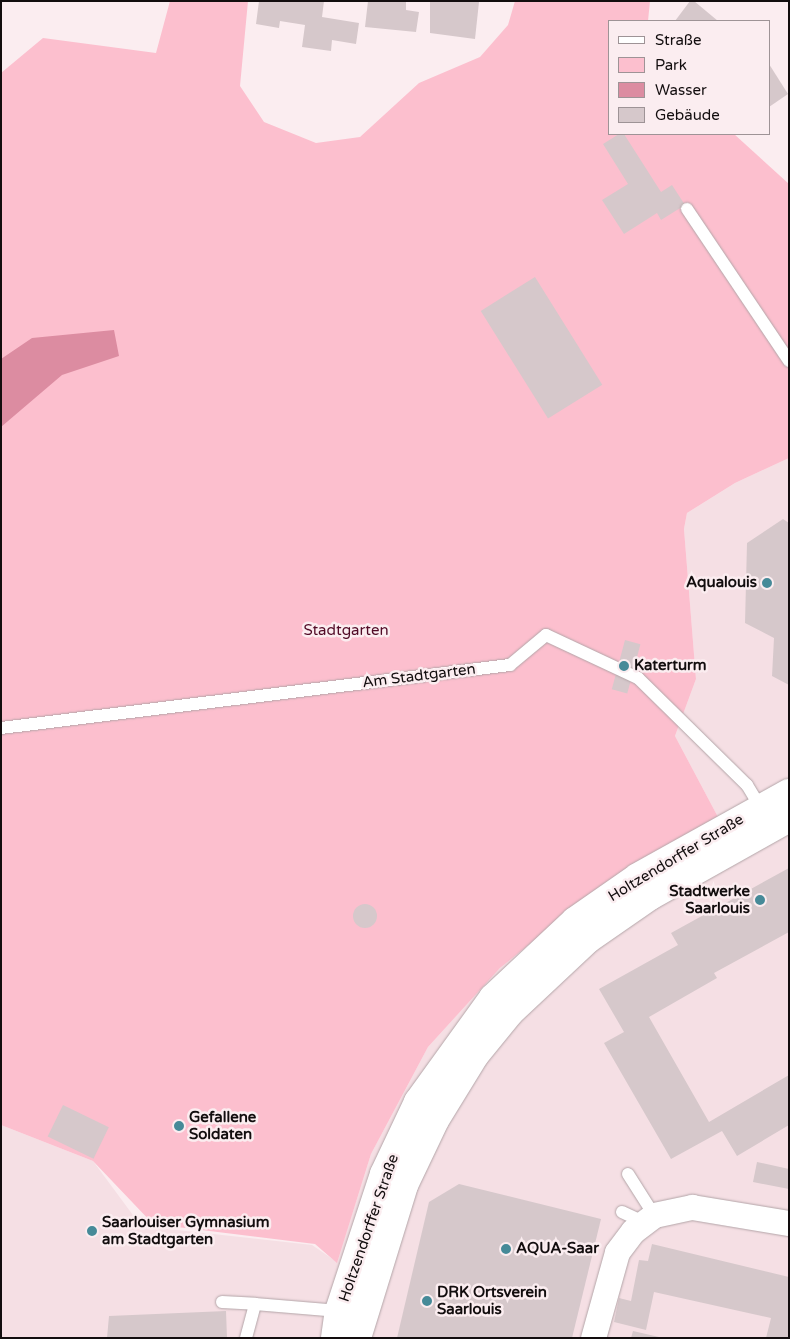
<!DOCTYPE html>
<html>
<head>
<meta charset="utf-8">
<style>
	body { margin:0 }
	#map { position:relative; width:790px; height:1339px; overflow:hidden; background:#fbedf0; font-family:"Varela Round",sans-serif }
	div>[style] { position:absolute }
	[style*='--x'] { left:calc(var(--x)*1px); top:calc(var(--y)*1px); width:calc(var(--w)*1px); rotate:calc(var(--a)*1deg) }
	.built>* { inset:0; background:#f5dfe4 }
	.green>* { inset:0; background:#fcbfce }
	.water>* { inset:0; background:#dc8ca1 }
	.building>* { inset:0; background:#d6c8cb; transform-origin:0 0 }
	.round { border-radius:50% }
	.roads { filter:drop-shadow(0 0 1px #b3a5a8) drop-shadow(0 0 1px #b3a5a8) }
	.service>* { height:12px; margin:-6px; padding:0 6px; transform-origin:6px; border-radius:6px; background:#fff }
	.minor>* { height:25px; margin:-12.5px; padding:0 12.5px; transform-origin:12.5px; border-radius:12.5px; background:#fff }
	.tertiary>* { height:28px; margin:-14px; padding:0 14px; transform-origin:14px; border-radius:14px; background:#fff }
	.dots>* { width:14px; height:14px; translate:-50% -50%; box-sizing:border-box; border:2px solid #fbedf0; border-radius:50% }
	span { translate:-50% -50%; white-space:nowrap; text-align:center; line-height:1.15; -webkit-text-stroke:5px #fbedf0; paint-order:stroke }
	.poi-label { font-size:15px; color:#120d0e; font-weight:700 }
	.right { translate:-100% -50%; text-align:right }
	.left { translate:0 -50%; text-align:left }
	.park-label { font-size:15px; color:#520b27 }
	.street-label { font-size:15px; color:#120d0e }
	.frame { position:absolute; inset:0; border:2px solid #120d0e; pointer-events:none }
	.legend { position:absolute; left:608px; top:20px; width:162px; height:115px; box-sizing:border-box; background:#fbedf0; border:1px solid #9e9396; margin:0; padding:6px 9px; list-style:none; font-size:15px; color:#120d0e }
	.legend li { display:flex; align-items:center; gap:10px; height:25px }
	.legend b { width:25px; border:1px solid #9e9396 }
</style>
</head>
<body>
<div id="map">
	<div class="built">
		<i style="clip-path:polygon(789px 458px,789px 1338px,1px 1338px,1px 1125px,93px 1161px,141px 1226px,312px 1245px,337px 1262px,371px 1154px,428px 1047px,500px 968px,583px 901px,718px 817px,675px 736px,696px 679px,684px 529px,687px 513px,735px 483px)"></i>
	</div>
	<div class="green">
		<i style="clip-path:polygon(170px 1px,248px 1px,240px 86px,264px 122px,316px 143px,360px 137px,419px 83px,480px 57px,508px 25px,515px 1px,650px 1px,648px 21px,609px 21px,609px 134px,734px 134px,789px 184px,789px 458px,735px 483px,687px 513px,684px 529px,696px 679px,675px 736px,718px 817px,583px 901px,500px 968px,428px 1047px,371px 1154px,337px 1263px,315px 1244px,153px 1224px,93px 1161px,1px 1125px,1px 73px,43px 38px,156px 53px)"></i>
	</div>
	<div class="water">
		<i style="clip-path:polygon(114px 330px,119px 356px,62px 375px,1px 427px,1px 359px,32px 338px)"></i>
	</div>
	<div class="building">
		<i style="clip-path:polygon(259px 1px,324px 1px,322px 17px,359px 23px,356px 44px,332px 40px,331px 51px,302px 47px,305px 25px,280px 21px,279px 28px,256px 24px)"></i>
		<i style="clip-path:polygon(368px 1px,406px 1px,406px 10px,419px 12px,416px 32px,365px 27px)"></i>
		<i style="clip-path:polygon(690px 1px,694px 1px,718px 21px,675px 21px)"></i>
		<i style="clip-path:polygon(430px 2px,479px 2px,475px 39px,430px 33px)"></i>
		<i style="clip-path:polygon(769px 64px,788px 94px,769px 107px)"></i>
		<i style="clip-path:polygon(619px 134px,624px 134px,661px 192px,672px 185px,685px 205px,661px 220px,657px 213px,624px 234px,602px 200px,628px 184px,603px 144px)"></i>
		<i style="left:535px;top:277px;width:127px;height:64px;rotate:58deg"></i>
		<i style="clip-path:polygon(783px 519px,789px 523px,789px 685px,772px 676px,774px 638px,745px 623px,747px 543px)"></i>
		<i style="left:625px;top:640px;width:16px;height:51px;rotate:15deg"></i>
		<i style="clip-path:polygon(789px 868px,789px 932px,714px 973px,717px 978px,649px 1017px,709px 1122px,789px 1075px,789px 1125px,737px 1156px,722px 1131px,671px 1159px,604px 1043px,624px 1032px,599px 989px,678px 945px,671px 933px)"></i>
		<i class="round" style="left:353px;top:904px;width:24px;height:24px"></i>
		<i style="left:63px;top:1105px;width:51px;height:35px;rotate:26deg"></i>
		<i style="clip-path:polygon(757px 1162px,789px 1169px,789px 1189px,753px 1182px)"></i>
		<i style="clip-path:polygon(459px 1184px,601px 1219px,572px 1338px,397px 1338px,429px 1202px)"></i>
		<i style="clip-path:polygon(652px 1244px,789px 1277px,789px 1338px,766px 1338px,771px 1318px,654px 1292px,646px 1330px,614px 1322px,619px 1298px,631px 1301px,639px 1260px,648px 1261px)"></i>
		<i style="clip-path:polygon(226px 1311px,227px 1338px,107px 1338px,109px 1316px)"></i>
		<i style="clip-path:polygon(633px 1331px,659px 1337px,659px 1338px,631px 1338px)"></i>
	</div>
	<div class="roads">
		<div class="service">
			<i style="--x:687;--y:209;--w:183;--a:56.1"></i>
			<i style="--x:1;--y:728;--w:513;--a:-7.06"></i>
			<i style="--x:510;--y:665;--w:47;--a:-39.8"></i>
			<i style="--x:546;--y:635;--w:102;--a:25.1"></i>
			<i style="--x:638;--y:678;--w:153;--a:44.5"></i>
			<i style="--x:747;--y:785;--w:27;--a:59"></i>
			<i style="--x:628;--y:1174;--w:49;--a:57.6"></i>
			<i style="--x:622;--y:1212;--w:23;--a:25"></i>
			<i style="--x:222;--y:1302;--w:33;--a:3"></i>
			<i style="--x:246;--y:1338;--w:35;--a:-75"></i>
			<i style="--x:255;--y:1304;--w:84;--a:4.8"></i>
		</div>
		<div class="minor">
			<i style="--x:593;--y:1338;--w:89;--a:-74.4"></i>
			<i style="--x:617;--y:1252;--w:26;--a:-53"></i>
			<i style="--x:633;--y:1231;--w:26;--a:-37"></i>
			<i style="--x:654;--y:1215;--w:39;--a:-12"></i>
			<i style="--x:692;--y:1207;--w:98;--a:9.4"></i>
		</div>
		<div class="tertiary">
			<i style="--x:335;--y:1338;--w:27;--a:-82"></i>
			<i style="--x:339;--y:1311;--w:144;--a:-71.8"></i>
			<i style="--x:384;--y:1174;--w:80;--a:-64.7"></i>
			<i style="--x:418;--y:1102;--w:128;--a:-54.2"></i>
			<i style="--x:493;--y:998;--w:112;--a:-43.2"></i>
			<i style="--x:575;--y:921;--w:77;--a:-34.9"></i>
			<i style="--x:638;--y:877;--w:173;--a:-29.1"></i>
			<i style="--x:357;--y:1338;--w:160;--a:-72.9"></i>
			<i style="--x:404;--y:1185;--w:72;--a:-64.5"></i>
			<i style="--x:435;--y:1120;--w:76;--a:-58.4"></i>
			<i style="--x:475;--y:1055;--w:55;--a:-50.9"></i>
			<i style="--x:510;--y:1012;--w:107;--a:-43.1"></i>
			<i style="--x:588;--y:939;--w:75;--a:-34.7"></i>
			<i style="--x:650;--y:896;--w:159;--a:-29.3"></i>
		</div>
	</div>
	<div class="dots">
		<i style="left:767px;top:583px;background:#468a98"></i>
		<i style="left:624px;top:666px;background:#468a98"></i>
		<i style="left:760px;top:900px;background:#468a98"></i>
		<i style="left:179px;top:1126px;background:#468a98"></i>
		<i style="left:92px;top:1231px;background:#468a98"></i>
		<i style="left:506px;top:1249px;background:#468a98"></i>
		<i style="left:427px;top:1301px;background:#468a98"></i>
	</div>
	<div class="poi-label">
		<span class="right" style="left:757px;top:583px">Aqualouis</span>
		<span class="left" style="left:634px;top:666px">Katerturm</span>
		<span class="right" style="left:750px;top:900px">Stadtwerke<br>Saarlouis</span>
		<span class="left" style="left:189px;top:1126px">Gefallene<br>Soldaten</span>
		<span class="left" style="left:102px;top:1231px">Saarlouiser Gymnasium<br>am Stadtgarten</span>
		<span class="left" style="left:516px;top:1249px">AQUA-Saar</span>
		<span class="left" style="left:437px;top:1301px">DRK Ortsverein<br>Saarlouis</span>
	</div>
	<div class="park-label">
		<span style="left:346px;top:631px">Stadtgarten</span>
	</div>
	<div class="street-label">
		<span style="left:419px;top:676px;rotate:-7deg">Am Stadtgarten</span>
		<span style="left:676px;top:858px;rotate:-31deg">Holtzendorffer Straße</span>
		<span style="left:369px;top:1228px;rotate:-71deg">Holtzendorffer Straße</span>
	</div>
	<div class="frame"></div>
	<ul class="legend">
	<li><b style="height:6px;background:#fff"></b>Straße</li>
	<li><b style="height:14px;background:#fcbfce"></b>Park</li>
	<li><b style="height:14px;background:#dc8ca1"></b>Wasser</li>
	<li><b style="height:14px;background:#d6c8cb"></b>Gebäude</li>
	</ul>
</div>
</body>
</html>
